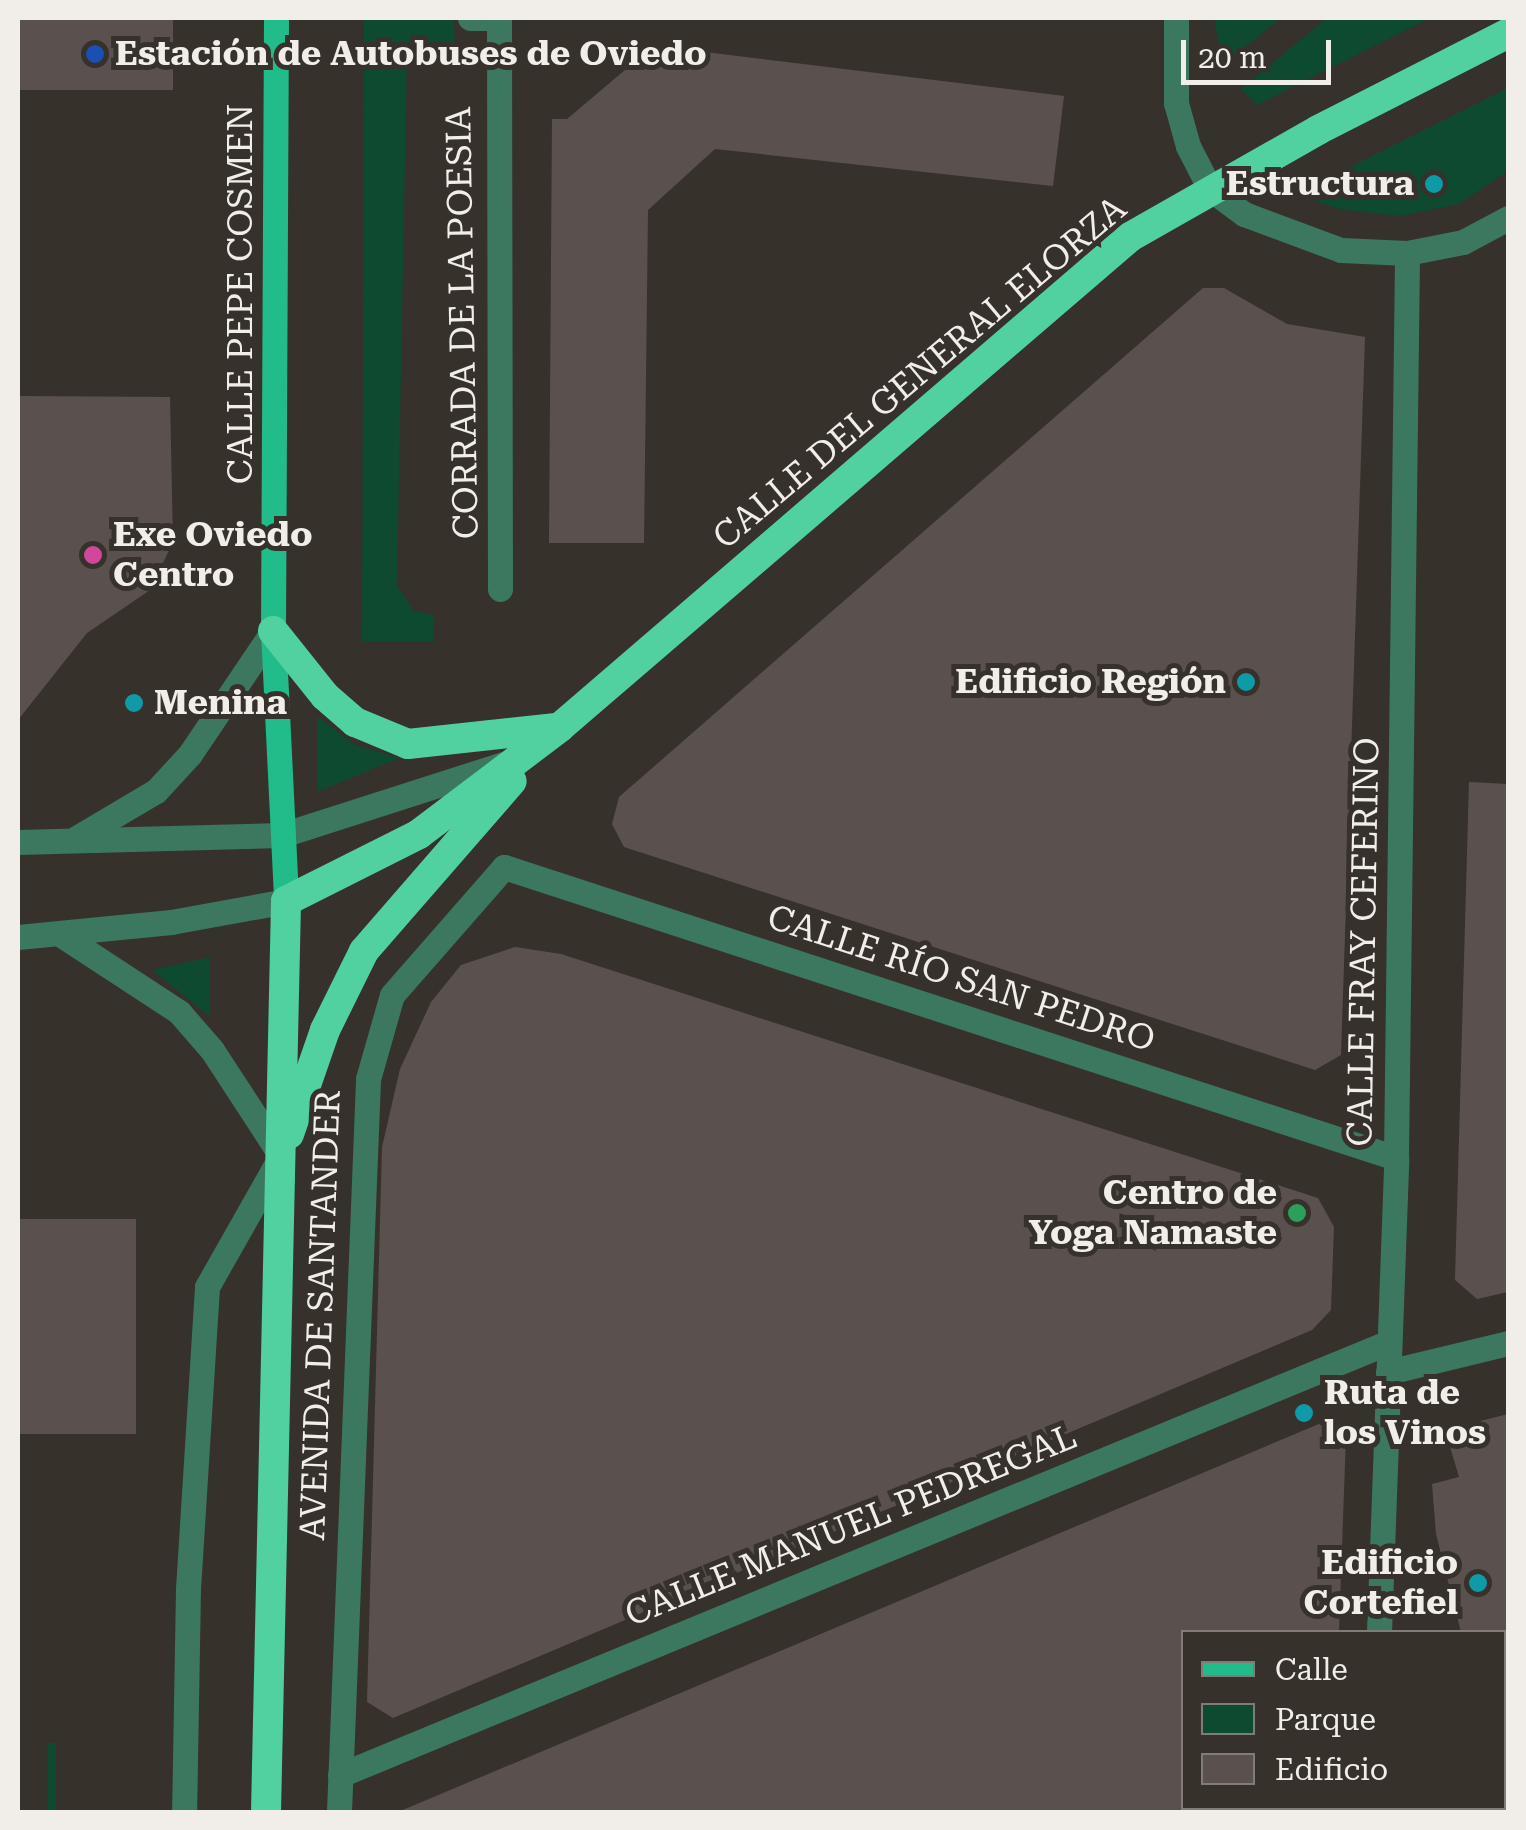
<!DOCTYPE html>
<html>
<head>
<meta charset="utf-8">
<style>
	body { margin:0 }
	#map { position:relative; width:1526px; height:1830px; overflow:hidden; background:#37312b; font-family:"Roboto Serif",serif }
	div>[style] { position:absolute }
	[style*='--x'] { left:calc(var(--x)*1px); top:calc(var(--y)*1px); width:calc(var(--w)*1px); rotate:calc(var(--a)*1deg) }
	.green>* { inset:0; background:#0e4a2f; transform-origin:0 0 }
	.building>* { inset:0; background:#5a514e; transform-origin:0 0 }
	.minor>* { height:25px; margin:-12.5px; padding:0 12.5px; transform-origin:12.5px; border-radius:12.5px; background:#3b785f }
	.major>* { height:25px; margin:-12.5px; padding:0 12.5px; transform-origin:12.5px; border-radius:12.5px; background:#22bc8a }
	.highway>* { height:30px; margin:-15px; padding:0 15px; transform-origin:15px; border-radius:15px; background:#51d1a0 }
	.dots>* { width:28px; height:28px; translate:-50% -50%; box-sizing:border-box; border:5px solid #37312b; border-radius:50% }
	span { translate:-50% -50%; white-space:nowrap; text-align:center; line-height:1.15; -webkit-text-stroke:10px #37312b; paint-order:stroke }
	.poi-label { font-size:35px; color:#f1ede9; font-weight:700 }
	.left { translate:0 -50%; text-align:left }
	.right { translate:-100% -50%; text-align:right }
	.street-label { font-size:35px; color:#f1ede9 }
	.frame { position:absolute; inset:0; border:20px solid #f1ede9; pointer-events:none }
	.legend { position:absolute; left:1181px; top:1630px; width:325px; height:180px; box-sizing:border-box; background:#37312b; border:2px solid #817c77; margin:0; padding:12px 18px; list-style:none; font-size:30px; color:#f1ede9 }
	.legend li { display:flex; align-items:center; gap:20px; height:50px }
	.legend b { width:50px; border:2px solid #817c77 }
	.scale { position:absolute; left:1181px; top:40px; width:150px; height:45px; box-sizing:border-box; border:5px solid #f1ede9; border-top:0; padding-left:12px; font-size:30px; line-height:35px; white-space:nowrap; color:#f1ede9; -webkit-text-stroke:8px #37312b; paint-order:stroke }
</style>
</head>
<body>
<div id="map">
	<div class="green">
		<i style="clip-path:polygon(364px 18px,454px 18px,455px 51px,407px 52px,397px 586px,414px 611px,434px 615px,433px 641px,362px 641px)"></i>
		<i style="clip-path:polygon(1214px 18px,1281px 18px,1223px 65px)"></i>
		<i style="clip-path:polygon(1327px 18px,1430px 18px,1257px 105px,1241px 89px)"></i>
		<i style="clip-path:polygon(1508px 88px,1508px 171px,1459px 204px,1400px 216px,1339px 209px,1296px 194px)"></i>
		<i style="clip-path:polygon(317px 716px,355px 745px,399px 758px,317px 792px)"></i>
		<i style="clip-path:polygon(210px 957px,210px 1017px,152px 970px)"></i>
		<i style="left:56px;top:1743px;width:69px;height:8px;rotate:90deg"></i>
	</div>
	<div class="building">
		<i style="left:18px;top:18px;width:155px;height:72px"></i>
		<i style="clip-path:polygon(640px 44px,1064px 96px,1053px 186px,715px 149px,648px 210px,644px 543px,549px 543px,552px 119px,567px 119px,638px 59px)"></i>
		<i style="clip-path:polygon(1203px 288px,1224px 288px,1287px 324px,1365px 337px,1341px 1055px,1315px 1070px,624px 847px,612px 824px,619px 797px)"></i>
		<i style="clip-path:polygon(18px 396px,170px 397px,173px 542px,150px 590px,87px 633px,18px 720px)"></i>
		<i style="clip-path:polygon(1469px 782px,1508px 784px,1508px 1292px,1477px 1299px,1455px 1280px)"></i>
		<i style="clip-path:polygon(515px 947px,561px 954px,1318px 1198px,1334px 1227px,1331px 1310px,1312px 1330px,393px 1718px,367px 1702px,382px 1147px,400px 1069px,431px 1002px,461px 965px)"></i>
		<i style="left:136px;top:1219px;width:215px;height:118px;rotate:90deg"></i>
		<i style="clip-path:polygon(1508px 1414px,1508px 1632px,1461px 1632px,1436px 1534px,1432px 1484px,1459px 1477px,1445px 1430px)"></i>
		<i style="clip-path:polygon(1326px 1421px,1346px 1435px,1339px 1632px,1184px 1632px,1184px 1812px,398px 1812px)"></i>
	</div>
	<div class="minor">
		<i style="--x:470;--y:18;--w:22;--a:0"></i>
		<i style="--x:499;--y:18;--w:571;--a:89.9"></i>
		<i style="--x:1176;--y:18;--w:85;--a:90"></i>
		<i style="--x:1176;--y:103;--w:45;--a:74.4"></i>
		<i style="--x:1188;--y:146;--w:48;--a:62.9"></i>
		<i style="--x:1210;--y:189;--w:42;--a:36.3"></i>
		<i style="--x:1244;--y:214;--w:103;--a:20.4"></i>
		<i style="--x:1341;--y:250;--w:66;--a:2.6"></i>
		<i style="--x:1407;--y:253;--w:57;--a:-11.1"></i>
		<i style="--x:1463;--y:242;--w:51;--a:-28.1"></i>
		<i style="--x:73;--y:840;--w:96;--a:-30.6"></i>
		<i style="--x:156;--y:791;--w:50;--a:-47.4"></i>
		<i style="--x:190;--y:754;--w:148;--a:-56"></i>
		<i style="--x:18;--y:842;--w:264;--a:-1.5"></i>
		<i style="--x:282;--y:835;--w:232;--a:-17.8"></i>
		<i style="--x:63;--y:936;--w:139;--a:33.2"></i>
		<i style="--x:179;--y:1012;--w:50;--a:49"></i>
		<i style="--x:212;--y:1050;--w:126;--a:56.9"></i>
		<i style="--x:281;--y:1156;--w:150;--a:119.5"></i>
		<i style="--x:207;--y:1287;--w:303;--a:93.6"></i>
		<i style="--x:188;--y:1589;--w:223;--a:91"></i>
		<i style="--x:18;--y:937;--w:154;--a:-5.6"></i>
		<i style="--x:171;--y:922;--w:117;--a:-10.3"></i>
		<i style="--x:1388;--y:1372;--w:123;--a:-13.6"></i>
		<i style="--x:1379;--y:1632;--w:474;--a:-87.9"></i>
		<i style="--x:1396;--y:1158;--w:905;--a:-89.3"></i>
		<i style="--x:340;--y:1775;--w:1135;--a:-22.43"></i>
		<i style="--x:1504;--y:1794;--w:4;--a:-14"></i>
		<i style="--x:339;--y:1812;--w:734;--a:-87.73"></i>
		<i style="--x:368;--y:1079;--w:87;--a:-74.1"></i>
		<i style="--x:392;--y:995;--w:170;--a:-48.8"></i>
		<i style="--x:504;--y:867;--w:938;--a:18.07"></i>
		<i style="--x:1373;--y:1812;--w:4;--a:-90"></i>
		<i style="--x:1439;--y:1812;--w:17;--a:-13"></i>
	</div>
	<div class="major">
		<i style="--x:276;--y:18;--w:613;--a:90.28"></i>
		<i style="--x:273;--y:631;--w:270;--a:87.2"></i>
	</div>
	<div class="highway">
		<i style="--x:273;--y:631;--w:83;--a:51.3"></i>
		<i style="--x:325;--y:696;--w:40;--a:41"></i>
		<i style="--x:355;--y:722;--w:57;--a:22.5"></i>
		<i style="--x:408;--y:744;--w:149;--a:-6.2"></i>
		<i style="--x:289;--y:1134;--w:110;--a:-70.9"></i>
		<i style="--x:325;--y:1030;--w:88;--a:-63.7"></i>
		<i style="--x:364;--y:951;--w:225;--a:-49"></i>
		<i style="--x:266;--y:1812;--w:911;--a:-88.74"></i>
		<i style="--x:286;--y:901;--w:149;--a:-26.7"></i>
		<i style="--x:419;--y:834;--w:176;--a:-37.1"></i>
		<i style="--x:559;--y:728;--w:753;--a:-40.69"></i>
		<i style="--x:1130;--y:237;--w:216;--a:-29.6"></i>
		<i style="--x:1318;--y:130;--w:213;--a:-27"></i>
	</div>
	<div class="dots">
		<i style="left:95px;top:54px;background:#1a4fb4"></i>
		<i style="left:1434px;top:184px;background:#0f9aa8"></i>
		<i style="left:93px;top:555px;background:#d1479c"></i>
		<i style="left:1246px;top:682px;background:#0f9aa8"></i>
		<i style="left:134px;top:703px;background:#0f9aa8"></i>
		<i style="left:1297px;top:1213px;background:#2e9e5b"></i>
		<i style="left:1304px;top:1413px;background:#0f9aa8"></i>
		<i style="left:1478px;top:1583px;background:#0f9aa8"></i>
	</div>
	<div class="poi-label">
		<span class="left" style="left:115px;top:54px">Estación de Autobuses de Oviedo</span>
		<span class="right" style="left:1414px;top:184px">Estructura</span>
		<span class="left" style="left:113px;top:555px">Exe Oviedo<br>Centro</span>
		<span class="right" style="left:1226px;top:682px">Edificio Región</span>
		<span class="left" style="left:154px;top:703px">Menina</span>
		<span class="right" style="left:1277px;top:1213px">Centro de<br>Yoga Namaste</span>
		<span class="left" style="left:1324px;top:1413px">Ruta de<br>los Vinos</span>
		<span class="right" style="left:1458px;top:1583px">Edificio<br>Cortefiel</span>
	</div>
	<div class="street-label">
		<span style="left:241px;top:294px;rotate:-90deg">CALLE PEPE COSMEN</span>
		<span style="left:463px;top:323px;rotate:-91deg">CORRADA DE LA POESIA</span>
		<span style="left:920px;top:373px;rotate:-40deg">CALLE DEL GENERAL ELORZA</span>
		<span style="left:1364px;top:942px;rotate:-89deg">CALLE FRAY CEFERINO</span>
		<span style="left:961px;top:979px;rotate:18deg">CALLE RÍO SAN PEDRO</span>
		<span style="left:321px;top:1315px;rotate:-88deg">AVENIDA DE SANTANDER</span>
		<span style="left:851px;top:1526px;rotate:-22deg">CALLE MANUEL PEDREGAL</span>
	</div>
	<div class="frame"></div>
	<ul class="legend">
	<li><b style="height:12px;background:#22bc8a"></b>Calle</li>
	<li><b style="height:28px;background:#0e4a2f"></b>Parque</li>
	<li><b style="height:28px;background:#5a514e"></b>Edificio</li>
	</ul>
	<div class="scale">20 m</div>
</div>
</body>
</html>
